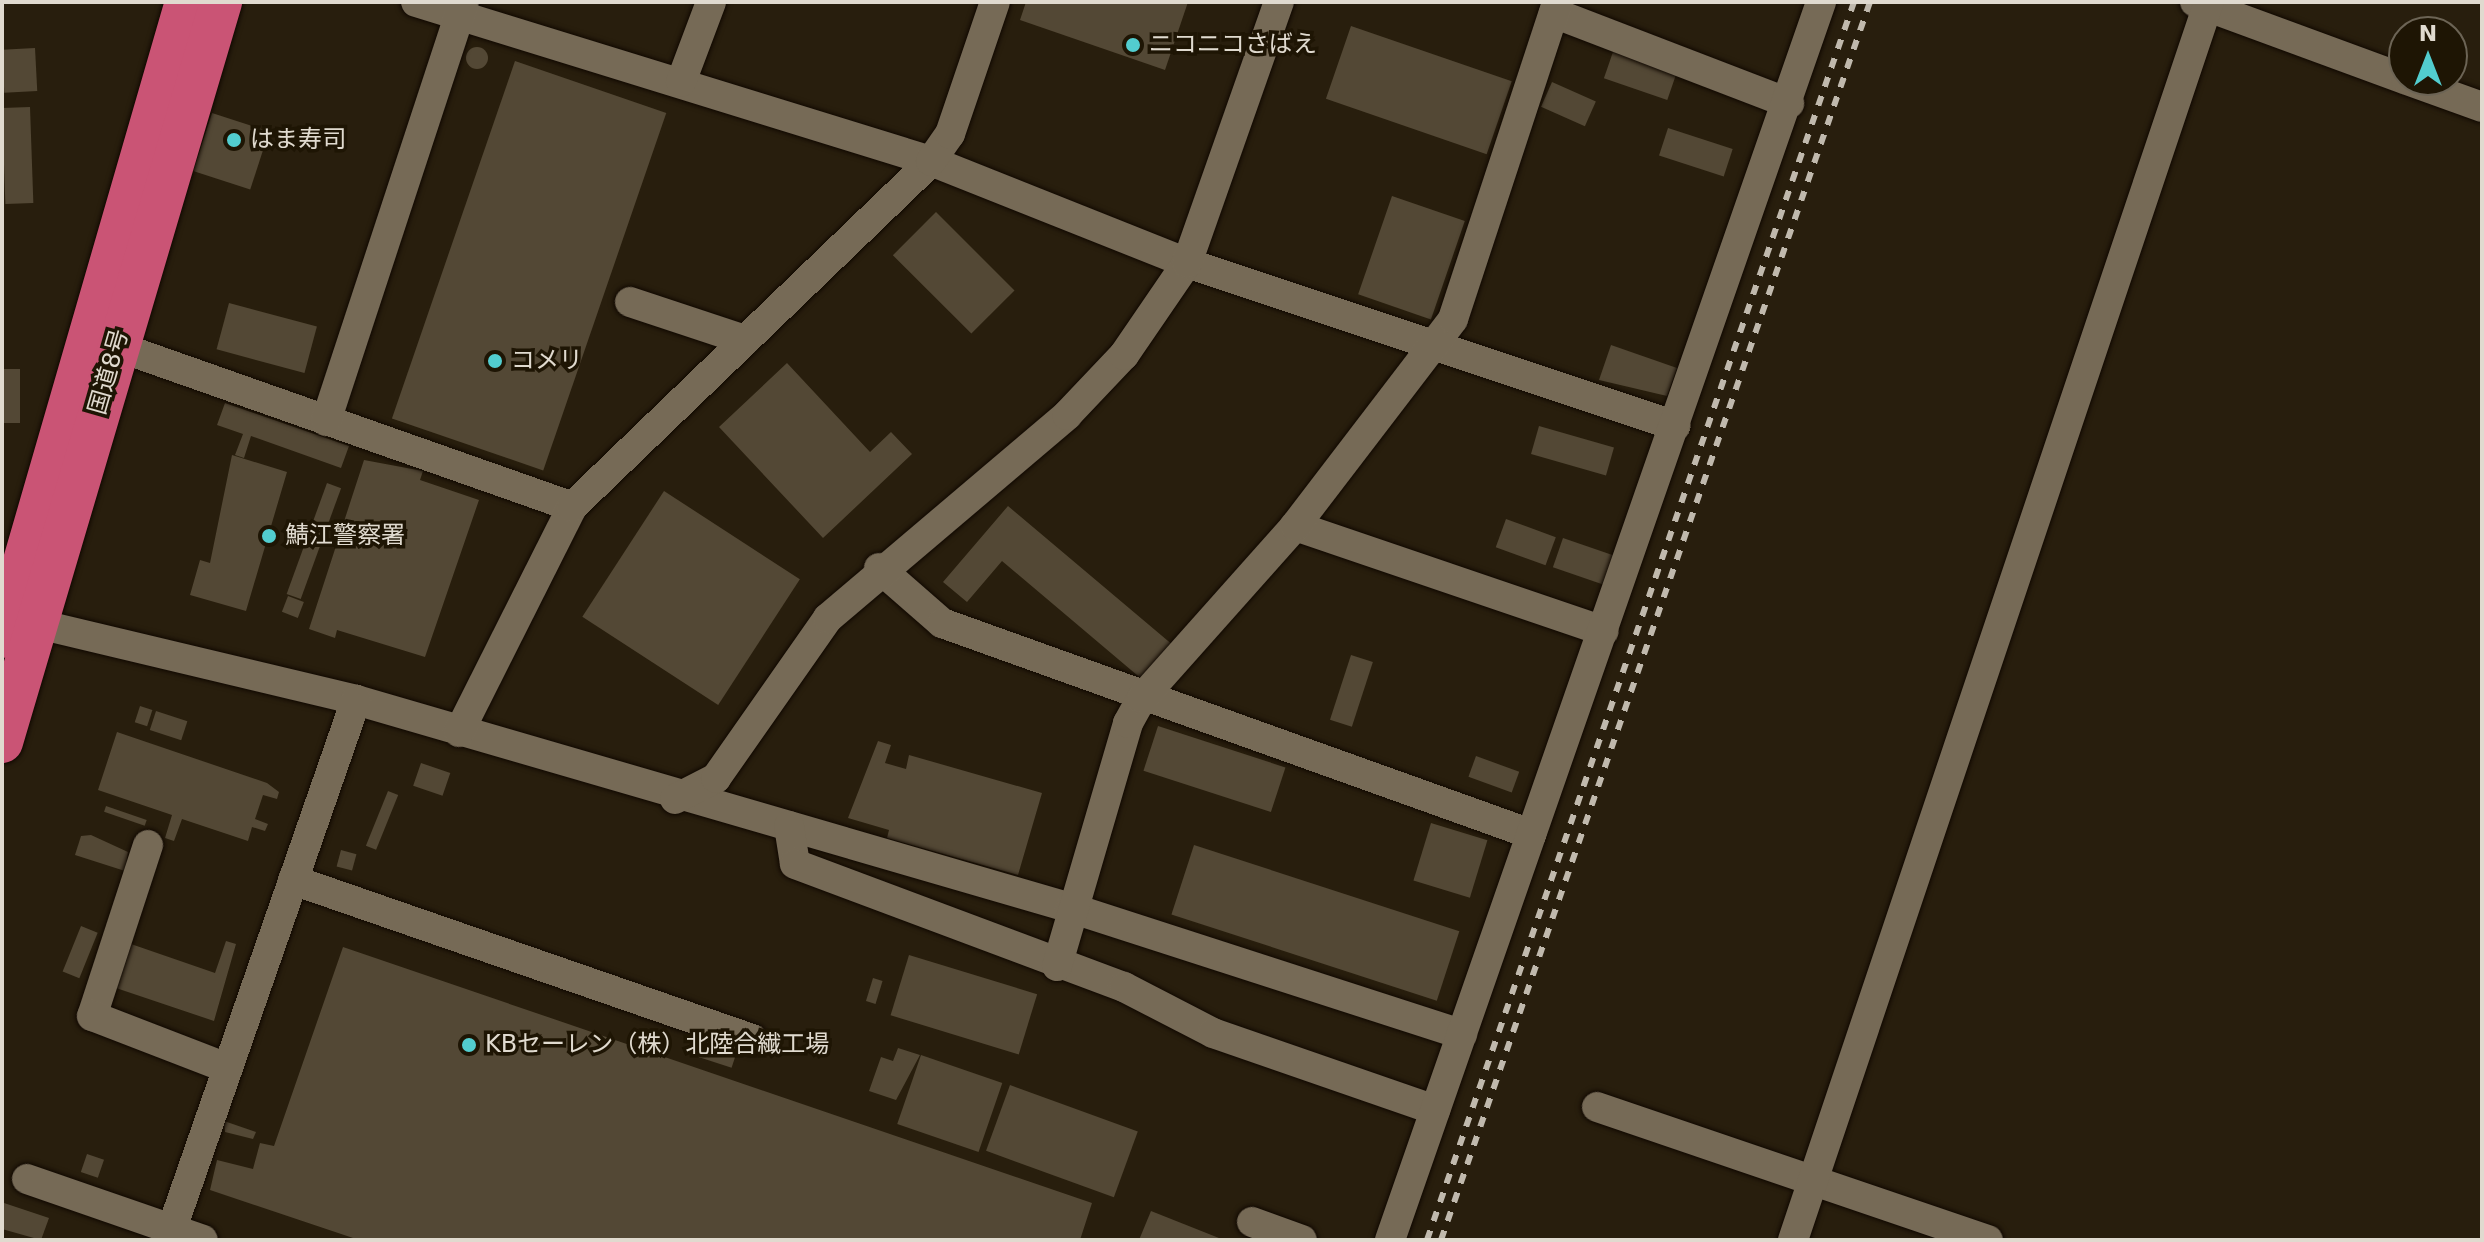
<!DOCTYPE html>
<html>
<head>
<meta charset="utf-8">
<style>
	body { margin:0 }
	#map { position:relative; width:2484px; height:1242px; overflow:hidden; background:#281e0d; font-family:"DejaVu Sans","Noto Sans JP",sans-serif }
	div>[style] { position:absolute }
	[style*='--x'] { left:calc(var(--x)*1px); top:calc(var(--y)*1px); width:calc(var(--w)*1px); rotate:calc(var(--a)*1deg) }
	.building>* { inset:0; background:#534835; transform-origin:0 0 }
	.round { border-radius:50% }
	.roads { filter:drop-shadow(0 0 2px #100800) drop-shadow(0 0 2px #100800) }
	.minor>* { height:30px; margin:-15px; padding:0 15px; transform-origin:15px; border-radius:15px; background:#766a56 }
	.highway>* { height:42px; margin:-21px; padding:0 21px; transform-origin:21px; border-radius:21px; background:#ca5475 }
	.rail>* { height:6px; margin-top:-3px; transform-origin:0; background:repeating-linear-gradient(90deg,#c0b9ad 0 10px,transparent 0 20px) }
	.dots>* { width:22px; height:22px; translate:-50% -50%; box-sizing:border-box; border:4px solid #1e1504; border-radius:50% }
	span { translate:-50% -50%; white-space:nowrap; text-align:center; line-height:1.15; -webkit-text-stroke:7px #1e1504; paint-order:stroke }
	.poi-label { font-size:24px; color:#e0dacf }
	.left { translate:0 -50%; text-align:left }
	.street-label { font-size:24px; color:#e0dacf }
	.frame { position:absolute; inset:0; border:4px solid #e0dacf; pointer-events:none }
	.north { position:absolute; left:2388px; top:16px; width:80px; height:80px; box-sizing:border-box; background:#1e1504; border:2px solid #6c6455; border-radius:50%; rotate:0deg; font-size:22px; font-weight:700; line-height:32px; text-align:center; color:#e0dacf }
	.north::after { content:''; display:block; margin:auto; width:28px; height:36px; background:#52cdcf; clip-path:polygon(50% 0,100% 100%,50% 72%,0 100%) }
</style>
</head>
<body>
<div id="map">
	<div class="building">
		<i style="clip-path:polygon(1026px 2px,1188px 2px,1165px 70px,1020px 20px)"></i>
		<i style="left:1351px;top:26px;width:170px;height:77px;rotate:19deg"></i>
		<i class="round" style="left:466px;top:47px;width:22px;height:22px"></i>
		<i style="left:35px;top:48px;width:43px;height:33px;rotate:87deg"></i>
		<i style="left:1614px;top:49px;width:67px;height:31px;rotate:19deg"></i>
		<i style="left:515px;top:61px;width:160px;height:378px;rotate:19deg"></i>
		<i style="left:1552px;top:82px;width:48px;height:27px;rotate:24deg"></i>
		<i style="left:30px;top:107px;width:96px;height:28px;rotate:88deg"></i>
		<i style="left:212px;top:113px;width:60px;height:61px;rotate:18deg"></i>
		<i style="left:1668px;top:128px;width:68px;height:29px;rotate:18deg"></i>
		<i style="left:1392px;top:196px;width:77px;height:104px;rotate:19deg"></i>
		<i style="left:936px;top:212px;width:111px;height:61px;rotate:45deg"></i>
		<i style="left:229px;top:303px;width:91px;height:48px;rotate:15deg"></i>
		<i style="clip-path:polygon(1611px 345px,1677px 368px,1667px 396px,1599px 380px)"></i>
		<i style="clip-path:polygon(787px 363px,870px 452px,891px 432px,912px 454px,823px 538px,719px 427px)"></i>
		<i style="left:2px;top:369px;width:18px;height:54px"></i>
		<i style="clip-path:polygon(225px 403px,349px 446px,341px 468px,251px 436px,244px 458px,235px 455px,243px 434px,217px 425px)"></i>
		<i style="left:1539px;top:426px;width:78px;height:29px;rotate:16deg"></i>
		<i style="clip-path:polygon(232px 455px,287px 472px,246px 611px,190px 595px,200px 560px,210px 563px)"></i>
		<i style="clip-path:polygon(364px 460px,423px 471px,420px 480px,479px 500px,425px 657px,337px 630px,335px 638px,309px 629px)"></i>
		<i style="left:327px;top:483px;width:15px;height:118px;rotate:20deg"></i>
		<i style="left:664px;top:491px;width:162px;height:150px;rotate:33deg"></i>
		<i style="clip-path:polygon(1008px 506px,1174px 646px,1144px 681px,1002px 561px,967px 602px,943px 582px)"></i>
		<i style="left:1506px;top:519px;width:53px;height:30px;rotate:20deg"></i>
		<i style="left:1563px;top:538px;width:53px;height:31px;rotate:19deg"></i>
		<i style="left:288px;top:596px;width:17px;height:17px;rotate:21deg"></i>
		<i style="left:1351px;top:655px;width:23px;height:68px;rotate:18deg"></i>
		<i style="left:140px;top:706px;width:13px;height:17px;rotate:18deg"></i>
		<i style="left:156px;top:711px;width:33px;height:20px;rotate:18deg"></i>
		<i style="left:1158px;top:726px;width:134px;height:47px;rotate:18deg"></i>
		<i style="clip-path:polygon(117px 732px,267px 783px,279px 792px,277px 799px,263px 795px,255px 819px,268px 824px,265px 831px,252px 827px,248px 841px,182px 819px,174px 841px,165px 838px,172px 815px,98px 790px)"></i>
		<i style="clip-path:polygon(878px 741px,891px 745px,885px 763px,906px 769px,909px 755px,1042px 793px,1018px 875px,887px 838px,889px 830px,848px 818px)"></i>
		<i style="left:1476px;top:756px;width:46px;height:22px;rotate:20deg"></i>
		<i style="left:421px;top:763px;width:31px;height:24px;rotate:19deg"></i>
		<i style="left:388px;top:791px;width:11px;height:59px;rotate:22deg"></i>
		<i style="left:106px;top:806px;width:43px;height:6px;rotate:19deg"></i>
		<i style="left:1431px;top:823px;width:59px;height:60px;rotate:17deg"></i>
		<i style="clip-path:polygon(91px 835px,128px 852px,125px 871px,75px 855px,81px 836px)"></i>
		<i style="left:1194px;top:845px;width:279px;height:73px;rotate:18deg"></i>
		<i style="left:341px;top:850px;width:16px;height:17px;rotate:15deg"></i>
		<i style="left:81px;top:926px;width:18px;height:49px;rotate:22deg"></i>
		<i style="clip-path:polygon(226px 941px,236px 944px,214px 1021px,116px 988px,131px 944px,215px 973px)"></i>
		<i style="clip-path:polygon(343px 947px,1092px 1203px,1080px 1240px,359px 1240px,210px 1190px,217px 1160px,253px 1169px,260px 1143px,274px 1146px)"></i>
		<i style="left:909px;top:955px;width:134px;height:63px;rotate:17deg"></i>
		<i style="left:873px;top:978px;width:10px;height:24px;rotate:17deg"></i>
		<i style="left:701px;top:1039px;width:38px;height:18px;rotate:18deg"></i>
		<i style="clip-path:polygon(898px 1048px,920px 1055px,896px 1100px,869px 1091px,881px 1057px,893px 1061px)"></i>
		<i style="left:921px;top:1055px;width:86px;height:73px;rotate:19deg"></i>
		<i style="left:1010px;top:1085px;width:136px;height:70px;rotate:20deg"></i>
		<i style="clip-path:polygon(224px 1121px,256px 1132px,253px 1139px,225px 1132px)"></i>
		<i style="left:87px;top:1154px;width:18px;height:19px;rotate:19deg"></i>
		<i style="clip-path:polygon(4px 1203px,49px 1218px,41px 1240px,2px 1229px)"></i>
		<i style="clip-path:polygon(1151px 1211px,1224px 1240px,1139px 1240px)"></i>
	</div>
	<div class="roads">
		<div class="minor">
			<i style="--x:416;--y:2;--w:539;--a:17.16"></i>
			<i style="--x:931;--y:161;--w:276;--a:21.7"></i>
			<i style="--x:1187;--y:263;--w:515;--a:18.43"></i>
			<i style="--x:2195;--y:2;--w:223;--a:20.2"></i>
			<i style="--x:1554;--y:13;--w:252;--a:21"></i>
			<i style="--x:2407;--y:80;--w:80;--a:19.8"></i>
			<i style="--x:681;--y:82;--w:85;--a:-69.4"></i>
			<i style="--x:630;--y:302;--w:121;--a:18.3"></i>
			<i style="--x:116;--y:346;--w:484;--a:19.4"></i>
			<i style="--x:326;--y:421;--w:441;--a:-71.8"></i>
			<i style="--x:1295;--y:526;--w:326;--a:18.8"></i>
			<i style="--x:879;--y:568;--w:84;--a:41.1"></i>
			<i style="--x:942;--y:623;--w:626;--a:19.71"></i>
			<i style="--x:38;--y:624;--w:327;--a:13.4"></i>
			<i style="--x:356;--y:700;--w:745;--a:16.22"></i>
			<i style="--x:1071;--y:908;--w:411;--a:17.9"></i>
			<i style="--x:459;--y:732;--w:252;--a:-63.3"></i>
			<i style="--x:572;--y:507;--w:499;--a:-43.9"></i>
			<i style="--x:931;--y:161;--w:33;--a:-55"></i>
			<i style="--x:950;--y:134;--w:139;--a:-71.2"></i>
			<i style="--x:675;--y:799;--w:46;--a:-27.1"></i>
			<i style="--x:716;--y:778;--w:195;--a:-55"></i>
			<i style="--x:828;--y:618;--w:314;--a:-40.3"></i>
			<i style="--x:1067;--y:415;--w:83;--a:-46.5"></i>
			<i style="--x:1124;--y:355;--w:112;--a:-55.6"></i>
			<i style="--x:1187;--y:263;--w:277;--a:-70.6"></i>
			<i style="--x:789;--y:826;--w:38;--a:81"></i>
			<i style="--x:795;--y:864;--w:351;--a:20.5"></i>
			<i style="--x:1124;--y:987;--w:100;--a:27.3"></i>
			<i style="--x:1213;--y:1033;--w:235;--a:19.1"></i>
			<i style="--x:148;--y:845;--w:180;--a:108.1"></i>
			<i style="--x:92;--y:1016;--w:145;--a:21.1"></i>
			<i style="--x:293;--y:880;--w:486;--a:19.1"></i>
			<i style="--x:1057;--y:966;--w:253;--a:-73.7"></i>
			<i style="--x:1128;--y:723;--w:29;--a:-61"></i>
			<i style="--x:1142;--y:698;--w:230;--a:-48.3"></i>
			<i style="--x:1295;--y:526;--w:260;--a:-52.6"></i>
			<i style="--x:1453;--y:319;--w:334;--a:-71.8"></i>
			<i style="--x:1597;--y:1107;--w:413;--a:18.8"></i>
			<i style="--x:27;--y:1179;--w:186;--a:19.1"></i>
			<i style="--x:1252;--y:1222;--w:53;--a:19.8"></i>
			<i style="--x:168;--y:1240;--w:572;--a:-70.8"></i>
			<i style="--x:1390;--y:1240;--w:1311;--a:-70.8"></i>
			<i style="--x:1793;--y:1240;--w:1306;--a:-71.43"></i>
		</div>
		<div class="highway">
			<i style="--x:2;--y:637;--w:661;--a:-73.84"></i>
			<i style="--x:2;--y:742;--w:772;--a:-73.51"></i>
		</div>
	</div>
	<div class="rail">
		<i style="--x:1427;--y:1240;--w:1310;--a:-70.97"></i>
		<i style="--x:1441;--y:1240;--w:1310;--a:-70.89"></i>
	</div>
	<div class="dots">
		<i style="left:1133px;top:45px;background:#52cdcf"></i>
		<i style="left:234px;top:140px;background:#52cdcf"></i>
		<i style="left:495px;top:361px;background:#52cdcf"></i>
		<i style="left:269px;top:536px;background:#52cdcf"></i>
		<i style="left:469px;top:1045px;background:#52cdcf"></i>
	</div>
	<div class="poi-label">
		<span class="left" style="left:1149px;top:45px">ニコニコさばえ</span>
		<span class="left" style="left:250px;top:140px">はま寿司</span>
		<span class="left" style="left:511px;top:361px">コメリ</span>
		<span class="left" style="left:285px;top:536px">鯖江警察署</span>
		<span class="left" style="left:485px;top:1045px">KBセーレン（株）北陸合繊工場</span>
	</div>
	<div class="street-label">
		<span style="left:109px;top:372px;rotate:-74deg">国道8号</span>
	</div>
	<div class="frame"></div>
	<div class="north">N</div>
</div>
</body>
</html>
